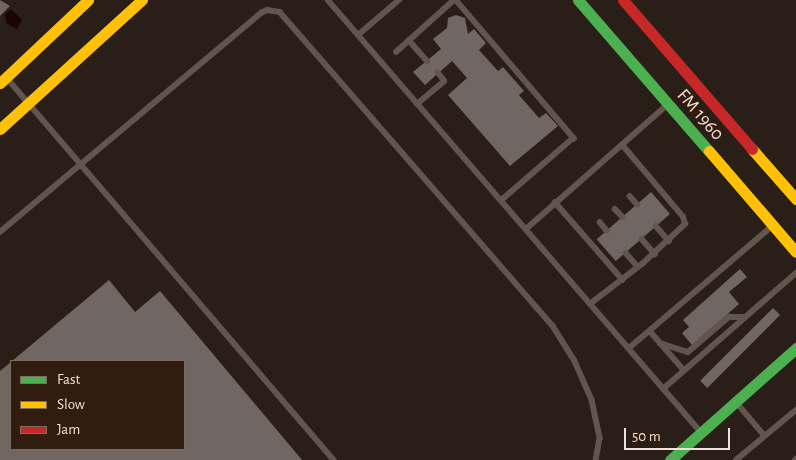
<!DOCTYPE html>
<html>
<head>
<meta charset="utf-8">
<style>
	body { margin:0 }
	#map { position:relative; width:796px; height:460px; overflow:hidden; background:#291e18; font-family:"Alegreya Sans",sans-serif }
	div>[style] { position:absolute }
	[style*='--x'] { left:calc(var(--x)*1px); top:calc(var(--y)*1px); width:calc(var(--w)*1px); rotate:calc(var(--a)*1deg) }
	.water>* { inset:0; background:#190502 }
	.building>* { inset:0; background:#716762; transform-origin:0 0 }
	.lane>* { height:5.5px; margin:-2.75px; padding:0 2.75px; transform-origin:2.75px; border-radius:2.75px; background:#61554d }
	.fast>* { height:11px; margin:-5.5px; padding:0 5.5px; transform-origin:5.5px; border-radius:5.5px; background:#4caf50 }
	.slow>* { height:11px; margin:-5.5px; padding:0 5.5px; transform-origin:5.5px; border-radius:5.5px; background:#ffc107 }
	.jam>* { height:11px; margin:-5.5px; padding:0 5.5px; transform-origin:5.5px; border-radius:5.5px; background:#c62828 }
	span { translate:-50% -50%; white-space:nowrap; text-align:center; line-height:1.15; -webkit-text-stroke:5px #311d10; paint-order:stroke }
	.street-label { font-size:19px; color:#f0e2da }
	.legend { position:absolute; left:10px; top:360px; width:175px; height:90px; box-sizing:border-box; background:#311d10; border:1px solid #7d6c61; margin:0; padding:6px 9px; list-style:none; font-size:15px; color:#f0e2da }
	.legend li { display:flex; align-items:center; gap:10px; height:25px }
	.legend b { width:25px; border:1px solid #7d6c61 }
	.scale { position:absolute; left:624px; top:428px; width:106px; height:22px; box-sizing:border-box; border:2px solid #f0e2da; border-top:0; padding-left:6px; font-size:15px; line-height:18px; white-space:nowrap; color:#f0e2da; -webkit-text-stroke:4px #311d10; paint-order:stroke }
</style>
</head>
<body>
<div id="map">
	<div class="water">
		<i style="clip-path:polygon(11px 9px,22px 20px,17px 29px,6px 23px,5px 14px)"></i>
	</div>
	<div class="building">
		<i style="clip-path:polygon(0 0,10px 6px,0 16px)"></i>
		<i style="clip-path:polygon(456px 15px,465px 18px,468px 34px,474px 29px,486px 43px,479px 50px,498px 71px,503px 67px,524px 91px,519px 95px,539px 118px,546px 113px,558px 126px,510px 166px,448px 95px,467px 78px,452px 61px,425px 85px,413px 72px,441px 49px,433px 39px,447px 28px,448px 18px)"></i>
		<i style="left:651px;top:192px;width:29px;height:72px;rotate:49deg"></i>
		<i style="clip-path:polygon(740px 269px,747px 277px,729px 292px,739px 304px,692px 345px,682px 333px,689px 327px,683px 320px)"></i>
		<i style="clip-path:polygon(109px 280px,135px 312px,160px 291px,302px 460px,0 460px,0 371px,11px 362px,11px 449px,184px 449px,184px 361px,12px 361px)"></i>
		<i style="left:773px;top:308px;width:10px;height:103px;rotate:45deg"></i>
	</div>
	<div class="lane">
		<i style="--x:328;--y:0;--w:569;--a:49.2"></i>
		<i style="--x:456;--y:0;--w:182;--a:49.5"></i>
		<i style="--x:574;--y:138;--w:96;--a:139.2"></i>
		<i style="--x:358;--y:35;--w:54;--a:-40.5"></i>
		<i style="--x:409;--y:40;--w:28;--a:49"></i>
		<i style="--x:396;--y:52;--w:78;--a:-41.9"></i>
		<i style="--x:7;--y:78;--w:503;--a:49.44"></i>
		<i style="--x:417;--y:104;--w:35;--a:-40"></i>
		<i style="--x:444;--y:81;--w:10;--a:-127"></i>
		<i style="--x:630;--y:196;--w:11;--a:49"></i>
		<i style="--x:555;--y:202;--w:103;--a:48.9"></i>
		<i style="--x:615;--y:209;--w:11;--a:45"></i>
		<i style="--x:600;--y:222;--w:11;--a:52"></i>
		<i style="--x:656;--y:226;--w:20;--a:49"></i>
		<i style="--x:526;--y:229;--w:188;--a:-41.3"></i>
		<i style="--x:0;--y:232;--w:341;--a:-40"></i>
		<i style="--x:261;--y:13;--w:7;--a:-27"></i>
		<i style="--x:267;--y:10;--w:13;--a:9"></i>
		<i style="--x:280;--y:12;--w:416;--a:49"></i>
		<i style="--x:553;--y:326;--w:39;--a:58"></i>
		<i style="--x:574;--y:359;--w:45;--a:66.3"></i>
		<i style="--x:592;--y:400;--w:39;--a:78"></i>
		<i style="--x:600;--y:438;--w:22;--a:100"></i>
		<i style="--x:642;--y:239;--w:20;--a:49"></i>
		<i style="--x:626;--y:253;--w:18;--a:49"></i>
		<i style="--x:590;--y:304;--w:66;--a:-37.6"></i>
		<i style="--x:642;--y:264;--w:59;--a:-42.9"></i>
		<i style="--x:685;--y:224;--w:7;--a:-106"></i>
		<i style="--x:683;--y:217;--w:94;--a:-130.3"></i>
		<i style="--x:650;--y:331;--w:50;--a:49"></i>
		<i style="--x:660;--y:343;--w:29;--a:18"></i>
		<i style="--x:688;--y:352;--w:54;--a:-40.5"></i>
		<i style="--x:729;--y:317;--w:15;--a:0"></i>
		<i style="--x:629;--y:348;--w:187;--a:-40.4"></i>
		<i style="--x:663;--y:389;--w:176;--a:-41.1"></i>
		<i style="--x:737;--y:403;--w:43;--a:49.7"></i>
		<i style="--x:736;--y:460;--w:78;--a:-39.8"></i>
		<i style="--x:795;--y:460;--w:1;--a:-45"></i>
	</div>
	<div class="fast">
		<i style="--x:578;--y:0;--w:200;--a:49.1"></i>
		<i style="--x:670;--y:460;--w:169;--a:-41.6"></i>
	</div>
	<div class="slow">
		<i style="--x:0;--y:83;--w:121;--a:-43.3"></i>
		<i style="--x:0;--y:129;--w:192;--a:-42.3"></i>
		<i style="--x:752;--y:149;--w:67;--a:48.7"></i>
		<i style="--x:709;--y:151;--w:133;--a:49.3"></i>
	</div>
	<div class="jam">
		<i style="--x:623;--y:0;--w:197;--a:49.1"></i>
	</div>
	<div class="street-label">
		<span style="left:700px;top:115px;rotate:49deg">FM 1960</span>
	</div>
	<ul class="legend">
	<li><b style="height:6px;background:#4caf50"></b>Fast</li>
	<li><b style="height:6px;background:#ffc107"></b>Slow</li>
	<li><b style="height:6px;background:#c62828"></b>Jam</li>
	</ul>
	<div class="scale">50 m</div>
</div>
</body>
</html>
